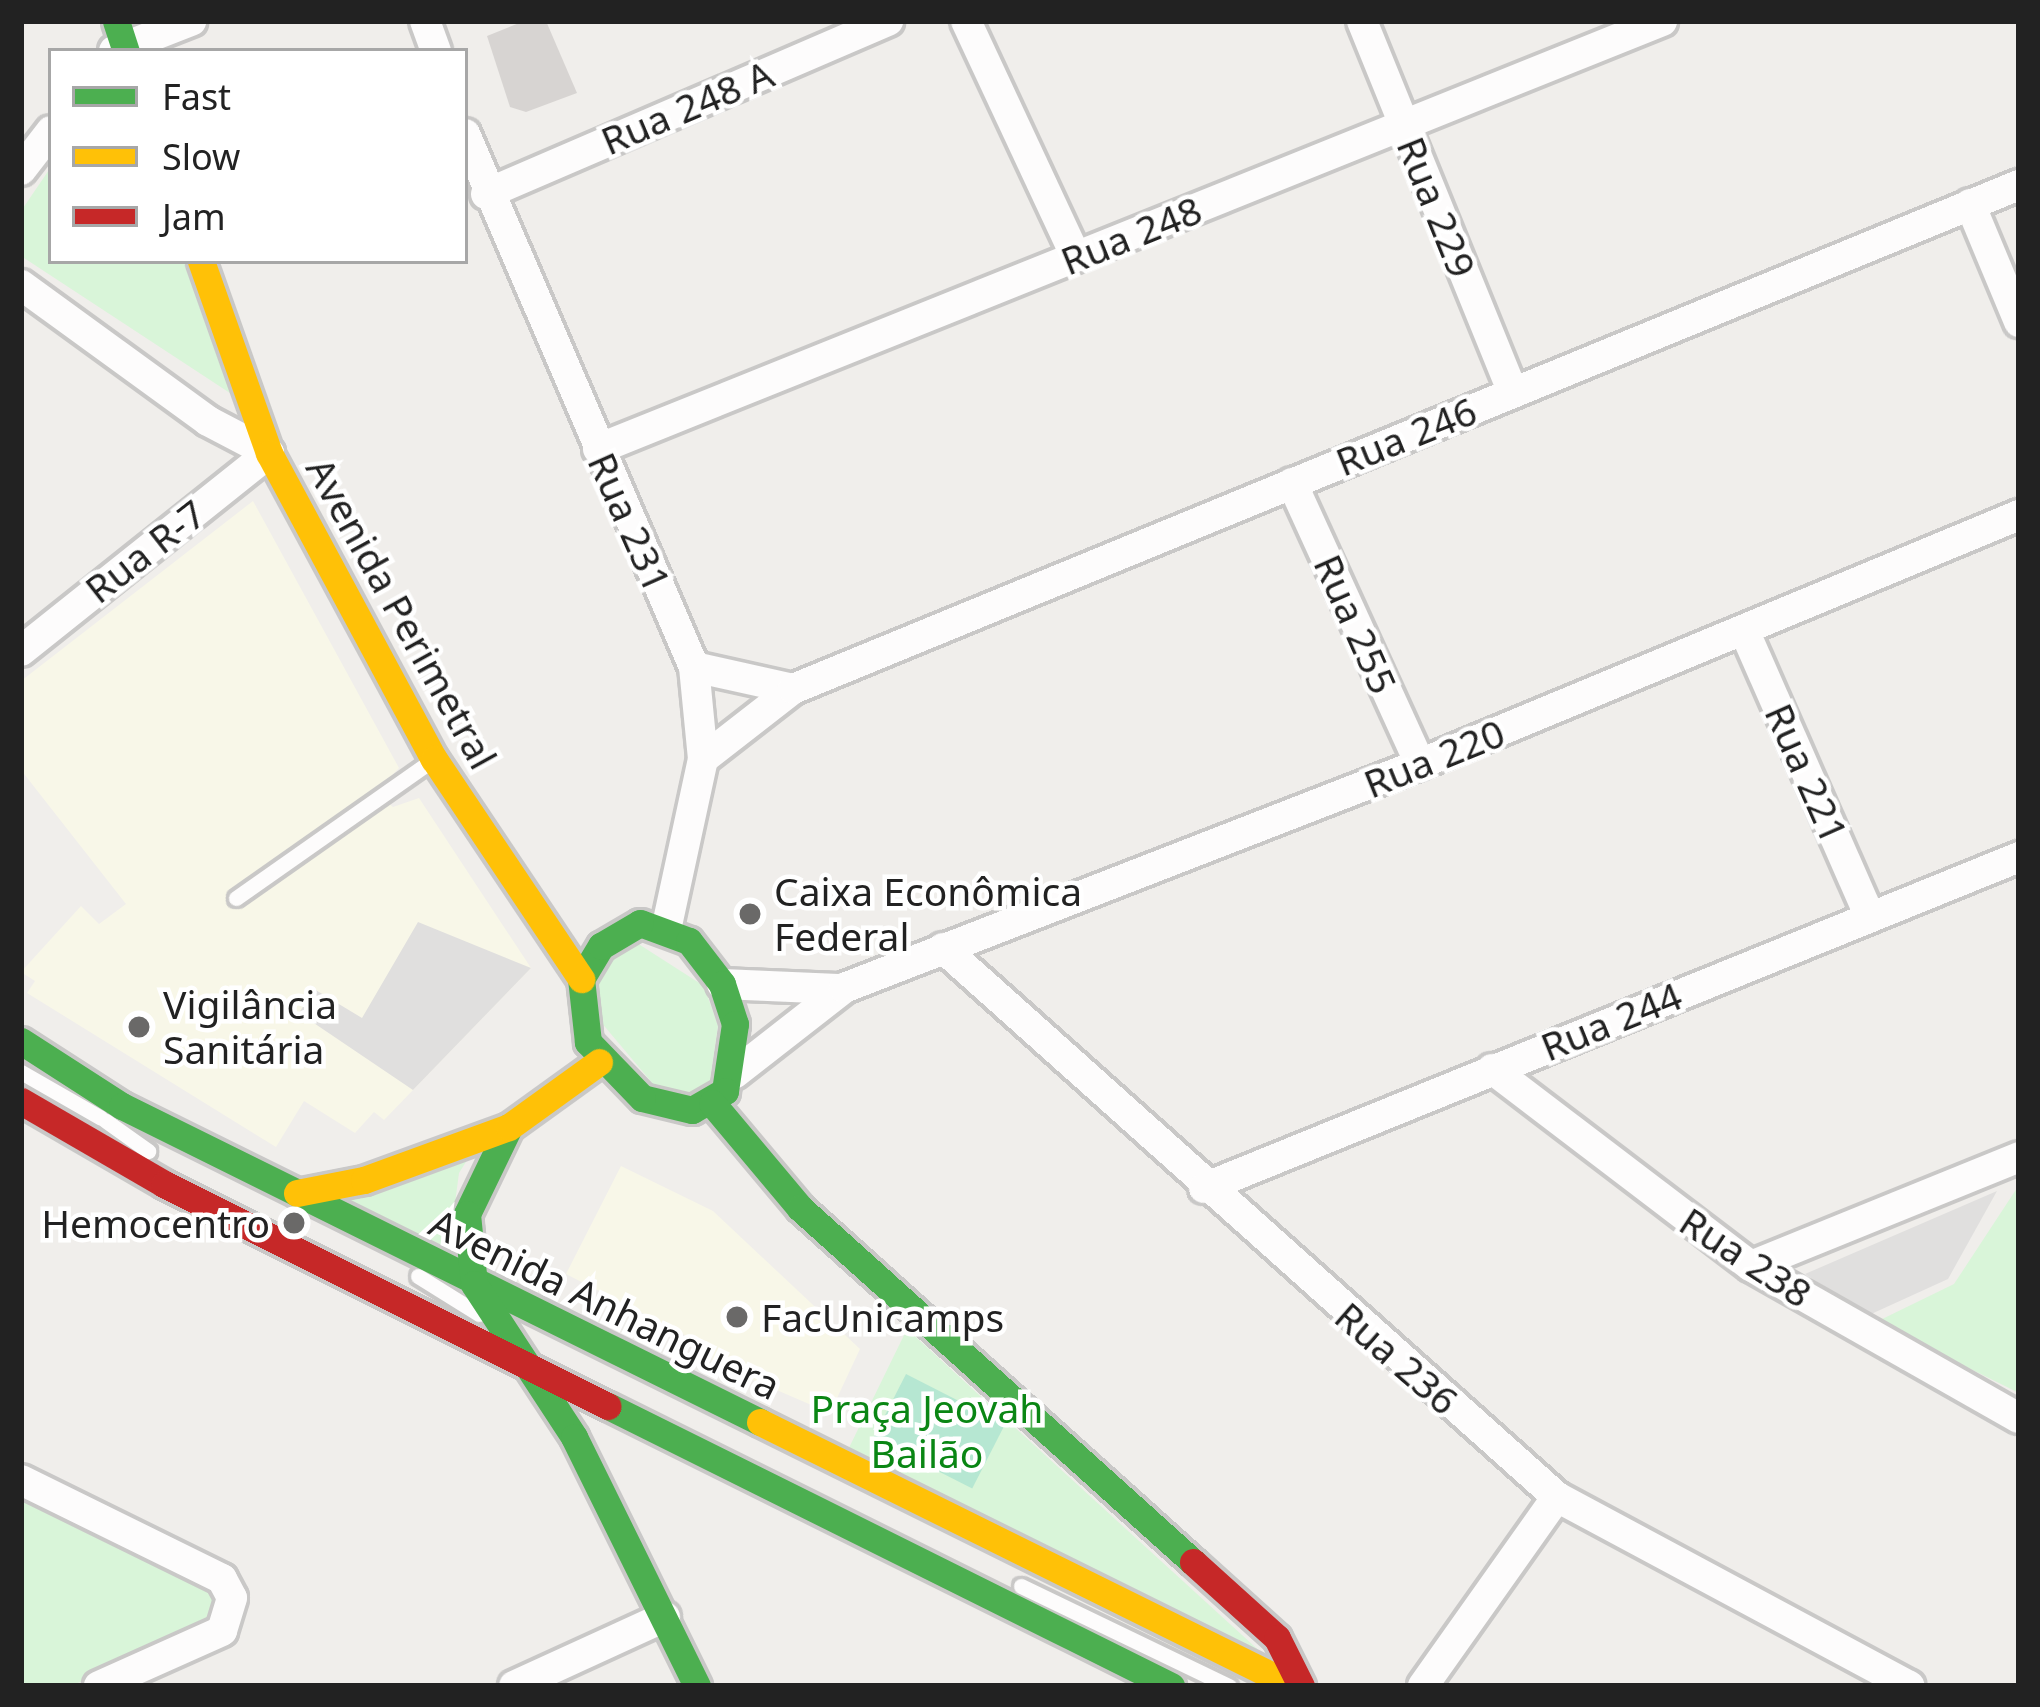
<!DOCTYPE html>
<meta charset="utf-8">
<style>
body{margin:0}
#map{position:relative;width:2040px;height:1707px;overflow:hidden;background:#f0eeeb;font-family:"Noto Sans",sans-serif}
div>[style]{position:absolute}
.education>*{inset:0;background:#f8f7e8}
.park>*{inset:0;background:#d9f5d9}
.pitch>*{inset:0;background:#b6e7d2;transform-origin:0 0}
.parking>*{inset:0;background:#e0dfde}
.building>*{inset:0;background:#d7d4d2}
.roads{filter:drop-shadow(3px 0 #c9c8c7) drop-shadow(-3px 0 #c9c8c7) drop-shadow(0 3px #c9c8c7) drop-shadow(0 -3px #c9c8c7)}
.lane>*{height:15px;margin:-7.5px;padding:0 7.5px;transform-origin:7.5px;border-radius:7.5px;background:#fdfcfc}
.street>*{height:30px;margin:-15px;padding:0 15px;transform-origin:15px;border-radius:15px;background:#fdfcfc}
.fast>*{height:27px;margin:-13.5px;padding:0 13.5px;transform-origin:13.5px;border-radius:13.5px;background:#4caf50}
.slow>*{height:27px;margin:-13.5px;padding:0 13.5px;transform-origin:13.5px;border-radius:13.5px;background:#ffc107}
.jam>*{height:27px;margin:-13.5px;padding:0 13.5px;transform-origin:13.5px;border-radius:13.5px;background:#c62828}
.dots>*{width:33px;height:33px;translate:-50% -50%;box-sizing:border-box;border:6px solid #fff;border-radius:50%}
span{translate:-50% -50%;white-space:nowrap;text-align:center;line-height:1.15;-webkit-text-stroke:9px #fff;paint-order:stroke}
.street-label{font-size:39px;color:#222}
.poi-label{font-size:39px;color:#222}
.left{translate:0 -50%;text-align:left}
.right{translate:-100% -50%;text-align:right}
.park-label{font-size:39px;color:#0a8614}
.frame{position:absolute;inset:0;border:24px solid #222;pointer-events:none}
.legend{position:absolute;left:48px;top:48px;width:420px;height:216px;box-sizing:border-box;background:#fff;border:3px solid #a7a7a7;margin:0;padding:15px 21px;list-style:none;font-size:36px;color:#222}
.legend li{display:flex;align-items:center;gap:24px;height:60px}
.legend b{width:60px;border:3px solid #a7a7a7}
</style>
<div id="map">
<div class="education">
<div style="clip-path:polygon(253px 501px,399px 768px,375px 793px,393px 807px,419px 798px,531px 968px,384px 1120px,374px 1112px,355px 1133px,304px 1101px,276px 1147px,27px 993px,35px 981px,21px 972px,81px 906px,99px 924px,126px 904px,21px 770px,21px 681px)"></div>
<div style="clip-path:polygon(621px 1166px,713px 1211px,860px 1349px,830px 1413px,711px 1362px,714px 1350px,566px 1274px)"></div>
</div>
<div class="park">
<div style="clip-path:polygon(51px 167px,51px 261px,186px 261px,236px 397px,21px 256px,21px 211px)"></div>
<div style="clip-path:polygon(637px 943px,704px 986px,718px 1026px,710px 1081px,695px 1093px,659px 1091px,600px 1021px,594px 992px,604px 954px)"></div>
<div style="clip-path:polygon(474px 1149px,459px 1173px,448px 1256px,338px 1204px)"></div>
<div style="clip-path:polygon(2019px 1185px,2019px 1393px,1876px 1322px,1954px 1284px)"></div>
<div style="clip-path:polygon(907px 1329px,1265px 1656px,843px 1460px)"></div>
<div style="clip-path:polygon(21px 1496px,213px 1591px,215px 1623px,71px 1686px,21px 1686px)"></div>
</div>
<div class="pitch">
<div style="left:906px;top:1374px;width:111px;height:72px;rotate:27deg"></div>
</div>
<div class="parking">
<div style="clip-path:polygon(418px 922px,531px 968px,413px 1090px,299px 1013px,314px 989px,362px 1018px)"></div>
<div style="clip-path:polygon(1997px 1191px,1948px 1279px,1869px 1315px,1805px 1274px)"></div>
</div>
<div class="building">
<div style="clip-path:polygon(524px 21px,546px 21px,577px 93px,526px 112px,510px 107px,487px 36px)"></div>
</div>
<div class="roads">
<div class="lane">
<div style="left:236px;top:898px;width:238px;rotate:-35.1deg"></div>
<div style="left:21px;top:1072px;width:92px;rotate:29.9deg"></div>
<div style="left:106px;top:1121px;width:52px;rotate:35.5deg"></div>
<div style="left:418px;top:1276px;width:72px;rotate:31.9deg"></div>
<div style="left:1021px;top:1586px;width:231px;rotate:25.7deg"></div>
</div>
<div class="street">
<div style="left:425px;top:21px;width:32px;rotate:70deg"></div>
<div style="left:966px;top:21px;width:260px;rotate:65deg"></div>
<div style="left:1362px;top:21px;width:401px;rotate:67.9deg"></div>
<div style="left:114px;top:51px;width:83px;rotate:-21.3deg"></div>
<div style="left:465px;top:134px;width:580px;rotate:66.75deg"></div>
<div style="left:694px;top:667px;width:92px;rotate:84.4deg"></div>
<div style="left:703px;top:759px;width:170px;rotate:102.2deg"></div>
<div style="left:21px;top:170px;width:49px;rotate:-52.4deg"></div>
<div style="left:486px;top:194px;width:438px;rotate:-23.3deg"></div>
<div style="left:1970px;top:204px;width:128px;rotate:67.4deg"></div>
<div style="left:21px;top:285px;width:231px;rotate:36deg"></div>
<div style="left:208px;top:421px;width:69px;rotate:27.7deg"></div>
<div style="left:269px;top:453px;width:317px;rotate:141.4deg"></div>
<div style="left:598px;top:449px;width:1147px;rotate:-21.91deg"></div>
<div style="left:1292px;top:483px;width:309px;rotate:65.5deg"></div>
<div style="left:1744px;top:630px;width:313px;rotate:66.3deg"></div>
<div style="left:694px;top:667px;width:101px;rotate:12.5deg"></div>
<div style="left:703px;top:759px;width:114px;rotate:-37.9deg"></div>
<div style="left:793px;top:689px;width:1326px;rotate:-22.35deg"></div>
<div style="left:943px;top:948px;width:824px;rotate:41.8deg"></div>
<div style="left:1557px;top:1497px;width:400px;rotate:28.2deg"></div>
<div style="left:722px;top:984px;width:116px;rotate:2.5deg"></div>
<div style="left:1492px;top:1069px;width:325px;rotate:37.3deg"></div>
<div style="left:1751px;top:1266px;width:308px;rotate:29.6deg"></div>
<div style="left:734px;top:1074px;width:140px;rotate:-38deg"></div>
<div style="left:844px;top:988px;width:618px;rotate:-21.25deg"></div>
<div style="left:1420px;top:764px;width:649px;rotate:-22.57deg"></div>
<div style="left:1204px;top:1188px;width:880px;rotate:-22.1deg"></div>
<div style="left:1751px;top:1266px;width:289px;rotate:-22.1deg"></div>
<div style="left:21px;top:1480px;width:224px;rotate:26.2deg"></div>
<div style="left:222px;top:1579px;width:21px;rotate:62deg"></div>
<div style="left:232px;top:1598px;width:34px;rotate:107deg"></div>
<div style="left:222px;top:1631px;width:135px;rotate:155.9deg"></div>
<div style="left:514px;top:1686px;width:166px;rotate:-24.6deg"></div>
<div style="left:1423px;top:1686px;width:232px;rotate:-54.7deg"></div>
</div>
<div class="fast">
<div style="left:116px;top:21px;width:32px;rotate:72deg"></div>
<div style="left:640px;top:923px;width:52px;rotate:20.2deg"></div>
<div style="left:689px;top:941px;width:54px;rotate:52.5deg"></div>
<div style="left:722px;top:984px;width:42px;rotate:72deg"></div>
<div style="left:735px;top:1024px;width:68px;rotate:98.5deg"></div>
<div style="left:725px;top:1091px;width:38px;rotate:150deg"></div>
<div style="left:692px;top:1110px;width:51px;rotate:-166.5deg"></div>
<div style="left:642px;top:1098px;width:78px;rotate:-134deg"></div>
<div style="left:588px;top:1042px;width:63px;rotate:-96.3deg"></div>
<div style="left:581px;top:979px;width:39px;rotate:-59deg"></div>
<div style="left:601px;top:946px;width:45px;rotate:-30.5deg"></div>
<div style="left:21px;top:1041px;width:120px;rotate:32.8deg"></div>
<div style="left:122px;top:1106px;width:712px;rotate:26.35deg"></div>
<div style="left:712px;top:1103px;width:137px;rotate:50deg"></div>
<div style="left:800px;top:1208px;width:529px;rotate:42.01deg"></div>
<div style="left:509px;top:1127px;width:97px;rotate:115.8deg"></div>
<div style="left:467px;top:1214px;width:70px;rotate:84.3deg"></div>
<div style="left:474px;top:1284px;width:183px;rotate:56.8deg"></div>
<div style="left:574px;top:1437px;width:278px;rotate:63.7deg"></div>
<div style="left:608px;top:1406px;width:629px;rotate:26.44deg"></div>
</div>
<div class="slow">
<div style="left:201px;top:261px;width:204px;rotate:70.5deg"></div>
<div style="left:269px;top:453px;width:348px;rotate:61.7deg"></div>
<div style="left:434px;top:759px;width:265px;rotate:56.2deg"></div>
<div style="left:297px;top:1193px;width:68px;rotate:-11deg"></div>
<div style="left:364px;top:1180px;width:154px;rotate:-20.1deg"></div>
<div style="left:509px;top:1127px;width:111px;rotate:-35.8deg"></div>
<div style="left:760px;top:1422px;width:595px;rotate:26.35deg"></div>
</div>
<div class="jam">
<div style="left:21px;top:1101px;width:165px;rotate:30.1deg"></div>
<div style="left:164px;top:1184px;width:496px;rotate:26.6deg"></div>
<div style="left:1193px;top:1562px;width:113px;rotate:42.1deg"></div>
<div style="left:1277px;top:1638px;width:54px;rotate:63.4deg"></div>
</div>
</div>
<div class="dots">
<div style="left:750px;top:914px;background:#6a6968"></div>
<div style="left:139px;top:1027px;background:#6a6968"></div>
<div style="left:294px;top:1223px;background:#6a6968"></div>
<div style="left:737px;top:1317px;background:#6a6968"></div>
</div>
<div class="street-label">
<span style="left:687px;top:107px;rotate:-23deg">Rua 248 A</span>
<span style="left:1437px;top:207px;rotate:68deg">Rua 229</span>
<span style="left:1131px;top:235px;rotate:-22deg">Rua 248</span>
<span style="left:1406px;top:436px;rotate:-22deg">Rua 246</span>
<span style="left:630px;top:522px;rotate:66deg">Rua 231</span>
<span style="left:145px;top:551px;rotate:-38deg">Rua R-7</span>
<span style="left:402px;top:613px;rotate:61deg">Avenida Perimetral</span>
<span style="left:1356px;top:624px;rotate:66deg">Rua 255</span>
<span style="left:1434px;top:758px;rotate:-22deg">Rua 220</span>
<span style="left:1807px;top:773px;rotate:66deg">Rua 221</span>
<span style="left:1611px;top:1021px;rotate:-22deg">Rua 244</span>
<span style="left:1746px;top:1257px;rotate:33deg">Rua 238</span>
<span style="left:605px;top:1304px;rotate:26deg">Avenida Anhanguera</span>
<span style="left:1397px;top:1358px;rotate:41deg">Rua 236</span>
</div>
<div class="poi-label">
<span class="left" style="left:774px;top:914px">Caixa Econômica<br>Federal</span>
<span class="left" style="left:163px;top:1027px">Vigilância<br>Sanitária</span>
<span class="right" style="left:270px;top:1223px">Hemocentro</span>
<span class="left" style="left:761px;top:1317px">FacUnicamps</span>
</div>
<div class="park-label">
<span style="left:927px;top:1431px">Praça Jeovah<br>Bailão</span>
</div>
<div class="frame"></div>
<ul class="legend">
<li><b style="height:15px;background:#4caf50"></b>Fast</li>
<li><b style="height:15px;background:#ffc107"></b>Slow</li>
<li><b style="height:15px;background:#c62828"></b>Jam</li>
</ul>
</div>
